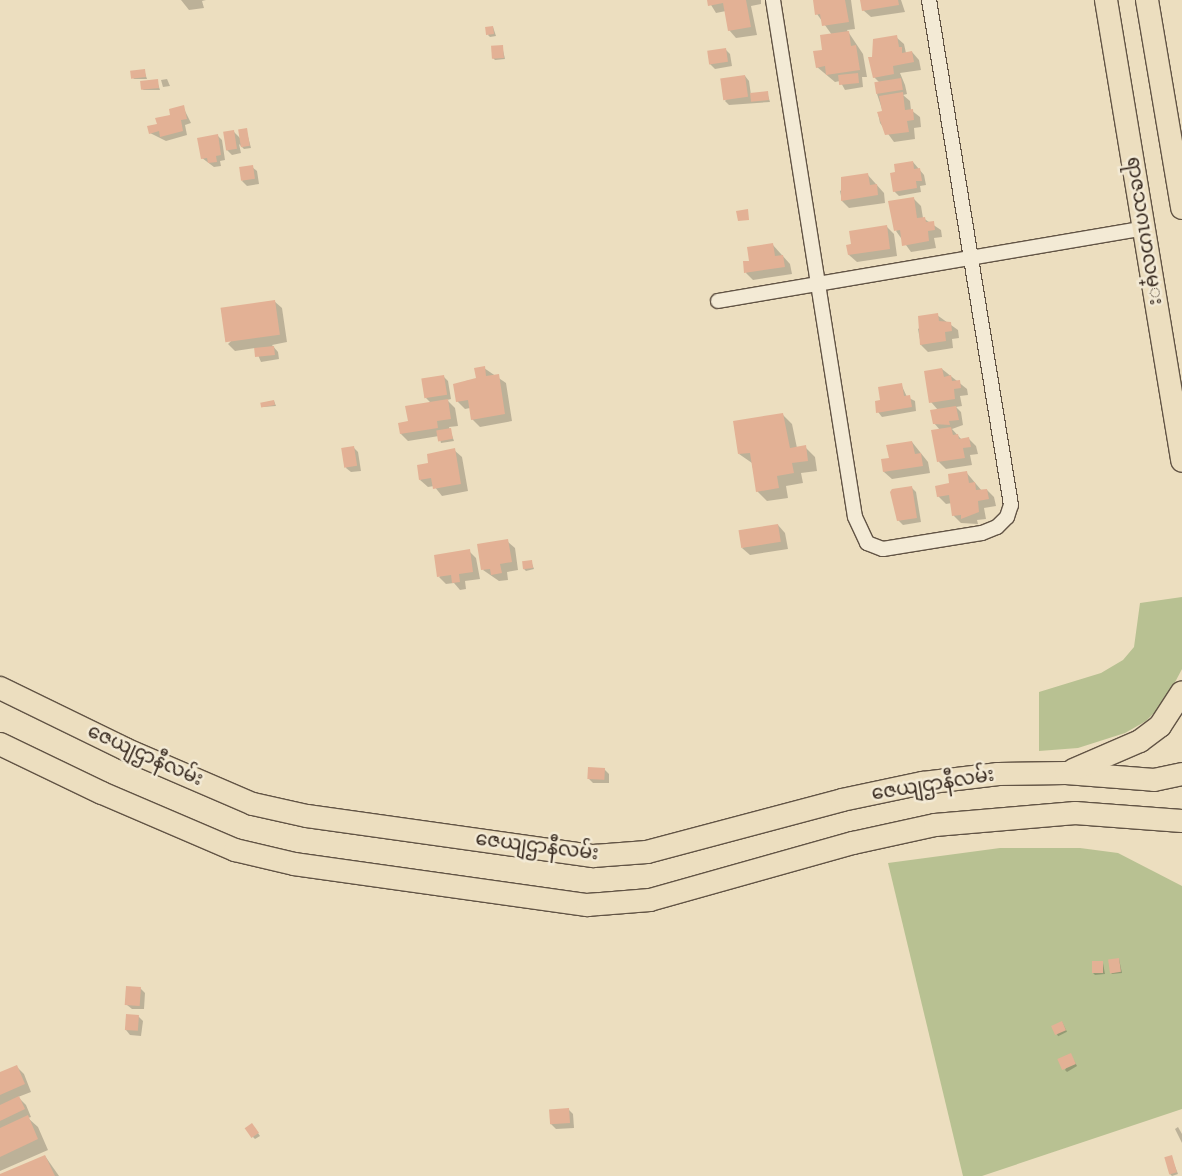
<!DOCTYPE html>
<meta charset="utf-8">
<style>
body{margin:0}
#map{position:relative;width:1182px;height:1176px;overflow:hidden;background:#ecdebf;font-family:"IM FELL DW Pica","Noto Sans Myanmar",serif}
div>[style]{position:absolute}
.green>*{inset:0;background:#b8c192}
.shadow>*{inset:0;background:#0003;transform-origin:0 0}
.building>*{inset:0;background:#e3b195;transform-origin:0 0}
.roads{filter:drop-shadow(1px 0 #625445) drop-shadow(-1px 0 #625445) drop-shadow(0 1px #625445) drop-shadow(0 -1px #625445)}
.minor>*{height:14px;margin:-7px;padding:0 7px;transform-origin:7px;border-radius:7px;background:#f3ead5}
.primary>*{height:22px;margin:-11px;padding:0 11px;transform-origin:11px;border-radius:11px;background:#ecdebf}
span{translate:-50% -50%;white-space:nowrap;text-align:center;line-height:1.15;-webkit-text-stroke:5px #f3ead5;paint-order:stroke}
.street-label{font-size:19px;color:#34261c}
</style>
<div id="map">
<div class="green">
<div style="clip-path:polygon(1182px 597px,1182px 669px,1164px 703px,1146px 721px,1125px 733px,1078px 748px,1039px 751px,1039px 692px,1101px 673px,1123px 660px,1134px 647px,1140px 603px)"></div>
<div style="clip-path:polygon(1000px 848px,1080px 848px,1118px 853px,1182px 886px,1182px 1109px,982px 1176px,963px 1176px,888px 863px)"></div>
</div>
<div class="shadow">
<div style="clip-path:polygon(181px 0,206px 0,202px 1px,204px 8px,189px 10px)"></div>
<div style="clip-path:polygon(708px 0,761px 0,761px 4px,751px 6px,757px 35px,736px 38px,729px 30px,726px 11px,716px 13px)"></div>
<div style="clip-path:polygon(814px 0,851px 0,855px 29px,847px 30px,863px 54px,867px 77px,862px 77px,863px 87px,845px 90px,840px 81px,835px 82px,817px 67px,832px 35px,817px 14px)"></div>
<div style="clip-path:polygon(862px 0,901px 0,905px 12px,871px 17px,863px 10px)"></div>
<div style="clip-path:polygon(493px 27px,496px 36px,490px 37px,488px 35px)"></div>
<div style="clip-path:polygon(896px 37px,904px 44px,906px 53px,912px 52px,919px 60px,921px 70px,900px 73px,905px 85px,907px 94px,903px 95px,910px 101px,911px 110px,920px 117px,921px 127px,914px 128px,915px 139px,894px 142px,880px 123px,878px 113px,883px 112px,877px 94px,880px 83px,874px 77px,873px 58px)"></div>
<div style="clip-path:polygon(502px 46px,505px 59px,495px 60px,493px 58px)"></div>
<div style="clip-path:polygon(726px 50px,730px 54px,732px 66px,715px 69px,710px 64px)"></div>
<div style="clip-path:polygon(144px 70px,147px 79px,133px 79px)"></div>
<div style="clip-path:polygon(745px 76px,749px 81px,751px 95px,767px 92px,770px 102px,729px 105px,725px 101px)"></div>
<div style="clip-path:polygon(167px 79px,170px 86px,163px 87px,161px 80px)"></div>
<div style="clip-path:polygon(157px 81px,160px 90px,142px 90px)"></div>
<div style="clip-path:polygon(183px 107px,191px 123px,185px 125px,187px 135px,166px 141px,150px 133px)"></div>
<div style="clip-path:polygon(246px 129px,251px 148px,244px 149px,239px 144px,241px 153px,232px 155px,227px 150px,233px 131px,241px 139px)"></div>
<div style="clip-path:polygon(217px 135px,222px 140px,225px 160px,220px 161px,221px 166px,214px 167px,202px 158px)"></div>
<div style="clip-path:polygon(913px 162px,924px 175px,926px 185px,920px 186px,921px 192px,899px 196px,894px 191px,896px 173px)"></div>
<div style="clip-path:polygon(252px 167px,257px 171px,259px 184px,247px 186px,242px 181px)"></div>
<div style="clip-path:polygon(867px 174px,884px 193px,885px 203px,849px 208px,842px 201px,840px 191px)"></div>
<div style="clip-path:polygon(914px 199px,921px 206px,923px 218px,941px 230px,942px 237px,934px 238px,936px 248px,911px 252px,896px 231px)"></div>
<div style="clip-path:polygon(886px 226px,894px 234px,897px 256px,857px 262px,849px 255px,848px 246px)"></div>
<div style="clip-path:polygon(772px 244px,790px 264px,792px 274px,753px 280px,746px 273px,750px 262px)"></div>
<div style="clip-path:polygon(274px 301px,282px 308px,287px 342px,272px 345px,278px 352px,279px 359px,261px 362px,255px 348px,235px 351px,228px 344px)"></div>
<div style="clip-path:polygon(937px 315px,958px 330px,959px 338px,952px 339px,953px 348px,928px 352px,921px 345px,918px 329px)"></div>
<div style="clip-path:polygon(484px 368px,506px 383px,512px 421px,480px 427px,472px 419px,470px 408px,465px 409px,457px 401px,466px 381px,477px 379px)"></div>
<div style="clip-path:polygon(942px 369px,967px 389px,968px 395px,960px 396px,962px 406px,956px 407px,961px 412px,963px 425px,952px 429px,962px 440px,969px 439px,976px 446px,978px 454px,970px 455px,972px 465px,946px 469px,939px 462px,940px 430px,934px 423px,938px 410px,931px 402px)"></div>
<div style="clip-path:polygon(443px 376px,448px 381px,451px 399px,447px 400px,455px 408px,458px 426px,449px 427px,454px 441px,441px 443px,439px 436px,408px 441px,401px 434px,399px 424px,409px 422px,431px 403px,426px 398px)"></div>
<div style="clip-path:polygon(901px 384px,907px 397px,915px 401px,916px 411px,882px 417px,878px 412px,882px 401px)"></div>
<div style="clip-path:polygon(274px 401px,276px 406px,262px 407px)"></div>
<div style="clip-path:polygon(782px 414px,792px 424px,797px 448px,805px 447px,815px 457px,817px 471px,801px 473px,803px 483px,786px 486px,788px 498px,767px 501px,757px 491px,752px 463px,739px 454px)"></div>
<div style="clip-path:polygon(912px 442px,928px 462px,930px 473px,892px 479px,884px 472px,883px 460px,890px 459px)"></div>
<div style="clip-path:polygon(353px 447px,358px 452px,361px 471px,351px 472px,346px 468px)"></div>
<div style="clip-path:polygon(454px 450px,462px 457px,468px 491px,442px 496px,434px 486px,428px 487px,420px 480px,430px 464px)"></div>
<div style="clip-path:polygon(966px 472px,982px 491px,987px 490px,994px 497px,996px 506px,984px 508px,986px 519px,977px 520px,978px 524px,961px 523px,954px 516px,952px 503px,946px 504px,938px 496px)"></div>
<div style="clip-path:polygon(911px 487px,916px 492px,921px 522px,903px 525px,898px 520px)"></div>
<div style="clip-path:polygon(778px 525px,785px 533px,788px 549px,750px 555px,742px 548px)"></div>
<div style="clip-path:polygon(507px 541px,515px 548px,518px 570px,507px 572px,508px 580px,499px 581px,483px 570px)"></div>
<div style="clip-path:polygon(469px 551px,476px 558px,480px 579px,465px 581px,466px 589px,460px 590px,454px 583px,446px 584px,439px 577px)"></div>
<div style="clip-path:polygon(531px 561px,534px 569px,526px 571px,524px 569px)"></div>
<div style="clip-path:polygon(604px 769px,609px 774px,609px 783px,593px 783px,588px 778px)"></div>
<div style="clip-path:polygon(1119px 959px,1122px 973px,1112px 974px,1110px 972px)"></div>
<div style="clip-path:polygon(1103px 963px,1105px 974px,1095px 975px,1093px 973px)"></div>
<div style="clip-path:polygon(140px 988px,145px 993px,144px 1009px,132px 1009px,127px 1005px)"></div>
<div style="clip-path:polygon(138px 1016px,143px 1021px,141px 1036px,130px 1035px,126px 1030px)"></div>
<div style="left:1062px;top:1022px;width:11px;height:10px;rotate:63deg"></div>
<div style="clip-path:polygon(1072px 1057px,1077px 1066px,1067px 1072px,1065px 1070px)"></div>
<div style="clip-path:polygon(17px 1067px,24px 1074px,31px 1092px,18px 1097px,26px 1105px,31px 1117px,28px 1118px,38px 1127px,48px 1150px,0 1171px,0 1074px)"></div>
<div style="clip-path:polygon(568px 1109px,573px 1114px,574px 1128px,556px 1129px,551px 1124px)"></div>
<div style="clip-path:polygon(254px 1127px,260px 1136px,255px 1139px,253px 1137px)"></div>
<div style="clip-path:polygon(1178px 1127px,1182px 1134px,1182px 1143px,1175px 1129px)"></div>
<div style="clip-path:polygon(45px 1156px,59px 1176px,0 1176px)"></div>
<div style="clip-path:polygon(1171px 1156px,1178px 1174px,1172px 1176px,1170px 1174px)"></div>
</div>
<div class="building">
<div style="clip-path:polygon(707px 0,746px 0,751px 27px,728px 31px,723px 3px,708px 6px)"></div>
<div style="clip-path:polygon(813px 0,845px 0,849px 22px,822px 26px,820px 14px,815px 15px)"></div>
<div style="clip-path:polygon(860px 0,898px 0,899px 5px,862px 11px)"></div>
<div style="left:493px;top:26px;width:8px;height:8px;rotate:83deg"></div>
<div style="clip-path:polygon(849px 31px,851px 46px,856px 45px,860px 70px,826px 75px,825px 66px,816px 68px,813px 51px,822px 50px,820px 35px)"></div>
<div style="clip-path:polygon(897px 35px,899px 47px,902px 47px,902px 53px,912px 51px,914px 62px,893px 66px,894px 74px,873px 78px,868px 57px,872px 57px,873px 39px)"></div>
<div style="left:503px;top:45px;width:13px;height:12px;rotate:86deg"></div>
<div style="left:726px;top:48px;width:14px;height:19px;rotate:82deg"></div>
<div style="left:145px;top:69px;width:8px;height:15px;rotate:83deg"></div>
<div style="left:858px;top:73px;width:10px;height:20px;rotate:84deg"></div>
<div style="left:745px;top:75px;width:22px;height:25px;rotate:82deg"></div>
<div style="left:901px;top:78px;width:12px;height:27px;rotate:81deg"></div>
<div style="left:158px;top:79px;width:9px;height:18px;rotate:84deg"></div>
<div style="left:768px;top:91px;width:9px;height:18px;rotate:84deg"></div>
<div style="clip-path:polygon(903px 92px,905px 110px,913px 109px,914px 120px,907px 121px,909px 132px,885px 135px,877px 112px,882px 111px,879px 96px)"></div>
<div style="clip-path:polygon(184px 105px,187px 119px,181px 120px,183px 131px,160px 137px,159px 131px,149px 134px,147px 126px,157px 124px,155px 118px,170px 115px,169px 109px)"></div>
<div style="left:247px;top:128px;width:18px;height:9px;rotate:81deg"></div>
<div style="left:234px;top:130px;width:19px;height:11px;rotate:81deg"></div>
<div style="clip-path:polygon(218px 134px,221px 155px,216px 156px,217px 162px,208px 163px,207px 158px,201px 159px,197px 138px)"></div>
<div style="clip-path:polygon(913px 161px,914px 169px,920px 168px,922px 181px,916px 181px,917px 188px,893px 192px,890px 173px,895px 172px,894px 164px)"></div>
<div style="left:253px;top:165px;width:14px;height:14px;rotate:82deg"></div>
<div style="clip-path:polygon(868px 173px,870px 185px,877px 184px,878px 195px,841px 201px,841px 177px)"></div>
<div style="clip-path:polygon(914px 197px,917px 218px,925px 217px,926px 222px,934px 221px,935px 230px,928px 231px,929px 241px,902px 246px,900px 230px,894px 231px,888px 201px)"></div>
<div style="clip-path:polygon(748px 209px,749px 220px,738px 221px,736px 211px)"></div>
<div style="clip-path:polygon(887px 225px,890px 249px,848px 255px,846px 245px,851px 244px,849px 231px)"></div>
<div style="clip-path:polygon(773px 243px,775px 256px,783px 255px,785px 267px,744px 273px,743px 261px,749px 261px,747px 247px)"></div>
<div style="left:275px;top:300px;width:35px;height:55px;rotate:82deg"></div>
<div style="clip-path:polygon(938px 313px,939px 321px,951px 322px,952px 331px,945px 332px,946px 341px,920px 345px,918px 316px)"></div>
<div style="left:274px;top:346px;width:9px;height:20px;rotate:84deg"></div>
<div style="clip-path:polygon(485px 366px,486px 376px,499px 374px,505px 414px,471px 420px,468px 400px,456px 402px,453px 384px,476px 378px,474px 368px)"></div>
<div style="clip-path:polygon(942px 368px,944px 377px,951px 375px,952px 381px,960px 380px,961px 388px,954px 389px,955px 399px,929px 403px,924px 371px)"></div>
<div style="left:444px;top:375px;width:20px;height:23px;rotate:81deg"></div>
<div style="clip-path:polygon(902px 383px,904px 396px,910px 395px,912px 407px,876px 413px,875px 401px,880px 400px,878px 387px)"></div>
<div style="clip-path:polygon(448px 399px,451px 419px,437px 421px,438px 428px,400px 434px,398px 423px,408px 421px,405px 406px)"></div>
<div style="left:274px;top:400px;width:5px;height:14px;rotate:79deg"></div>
<div style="clip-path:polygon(956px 406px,959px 420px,949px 421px,950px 425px,933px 424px,930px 410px)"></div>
<div style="clip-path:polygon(783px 413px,790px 448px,806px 445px,808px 461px,792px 463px,794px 473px,777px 476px,779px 488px,756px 492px,750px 453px,738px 454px,733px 421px)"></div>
<div style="clip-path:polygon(951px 427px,953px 435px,958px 434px,959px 439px,969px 437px,971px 447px,963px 448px,965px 458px,937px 462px,931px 430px)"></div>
<div style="left:451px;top:428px;width:11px;height:15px;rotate:80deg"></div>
<div style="clip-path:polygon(912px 441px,915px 454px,921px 453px,923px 466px,883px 472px,881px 459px,889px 458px,886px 445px)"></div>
<div style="left:354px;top:446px;width:20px;height:13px;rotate:81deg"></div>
<div style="clip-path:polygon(455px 448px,461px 484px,433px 489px,431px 478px,419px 480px,417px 465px,428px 463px,427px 454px)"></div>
<div style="clip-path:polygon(967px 471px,969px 483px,975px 482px,976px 490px,987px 489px,989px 499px,978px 501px,979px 512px,961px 519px,961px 515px,952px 516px,949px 495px,937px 497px,935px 486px,949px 483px,948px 474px)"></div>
<div style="clip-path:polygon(912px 486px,917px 518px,897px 521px,890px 492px,892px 489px)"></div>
<div style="left:778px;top:524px;width:18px;height:40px;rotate:81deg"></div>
<div style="clip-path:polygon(508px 539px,512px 562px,500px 564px,502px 573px,491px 575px,490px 569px,481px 570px,477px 544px)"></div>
<div style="clip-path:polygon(470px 549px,473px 572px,459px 574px,460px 582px,452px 583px,451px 575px,437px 577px,434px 555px)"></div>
<div style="left:532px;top:560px;width:8px;height:10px;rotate:83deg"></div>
<div style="left:588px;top:767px;width:17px;height:12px;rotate:3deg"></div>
<div style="left:1119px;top:958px;width:14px;height:11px;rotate:82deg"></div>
<div style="left:1103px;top:961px;width:12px;height:11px;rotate:90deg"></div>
<div style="left:126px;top:986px;width:15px;height:19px;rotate:4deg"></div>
<div style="left:126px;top:1014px;width:13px;height:16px;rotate:4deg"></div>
<div style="left:1062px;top:1021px;width:10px;height:12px;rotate:66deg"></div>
<div style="left:1071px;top:1053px;width:12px;height:15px;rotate:66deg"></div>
<div style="clip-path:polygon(17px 1065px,25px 1084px,0 1095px,0 1072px)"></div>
<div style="clip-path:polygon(19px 1096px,25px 1109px,0 1121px,0 1105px)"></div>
<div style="left:569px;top:1108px;width:15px;height:20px;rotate:86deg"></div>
<div style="clip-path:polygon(28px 1115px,38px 1139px,0 1157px,0 1128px)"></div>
<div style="left:252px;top:1123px;width:12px;height:9px;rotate:55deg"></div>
<div style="clip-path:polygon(45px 1155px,55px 1176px,0 1176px,0 1174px)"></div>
<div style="left:1172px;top:1155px;width:18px;height:8px;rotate:74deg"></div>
</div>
<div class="roads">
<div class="minor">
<div style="left:773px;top:0;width:523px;rotate:80.99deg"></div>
<div style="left:855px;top:517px;width:29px;rotate:65deg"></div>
<div style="left:867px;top:543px;width:17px;rotate:21deg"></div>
<div style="left:883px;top:549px;width:100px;rotate:-9.2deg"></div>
<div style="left:982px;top:533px;width:16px;rotate:-22deg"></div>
<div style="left:997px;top:527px;width:14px;rotate:-45deg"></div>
<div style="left:1007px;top:517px;width:13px;rotate:-72deg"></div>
<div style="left:1011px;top:505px;width:512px;rotate:-99.22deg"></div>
<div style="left:718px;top:301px;width:432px;rotate:-9.7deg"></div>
</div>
<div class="primary">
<div style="left:1106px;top:0;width:467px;rotate:80.6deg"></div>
<div style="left:1147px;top:0;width:211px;rotate:80.4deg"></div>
<div style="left:0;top:688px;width:139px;rotate:26deg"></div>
<div style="left:125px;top:749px;width:139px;rotate:23.3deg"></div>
<div style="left:253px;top:804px;width:55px;rotate:12.5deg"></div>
<div style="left:307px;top:816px;width:289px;rotate:8deg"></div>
<div style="left:593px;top:856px;width:54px;rotate:-4.2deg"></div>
<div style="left:647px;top:852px;width:202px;rotate:-14.9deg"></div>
<div style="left:842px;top:800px;width:83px;rotate:-11.9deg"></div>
<div style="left:923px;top:783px;width:76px;rotate:-6.8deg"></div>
<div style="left:998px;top:774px;width:68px;rotate:-0.8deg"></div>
<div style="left:1066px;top:773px;width:88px;rotate:4.5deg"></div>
<div style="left:1154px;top:780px;width:29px;rotate:-12deg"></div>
<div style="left:0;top:744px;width:113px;rotate:25.7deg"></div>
<div style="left:102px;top:793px;width:145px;rotate:23.2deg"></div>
<div style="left:235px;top:850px;width:61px;rotate:13.3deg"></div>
<div style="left:294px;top:864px;width:296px;rotate:8deg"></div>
<div style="left:587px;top:905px;width:63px;rotate:-4.5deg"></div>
<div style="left:650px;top:900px;width:211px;rotate:-15.7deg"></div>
<div style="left:853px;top:843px;width:84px;rotate:-12.4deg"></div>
<div style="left:935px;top:825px;width:141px;rotate:-4.9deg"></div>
<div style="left:1075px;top:813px;width:107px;rotate:4.3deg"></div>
<div style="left:1073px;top:770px;width:73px;rotate:-23.4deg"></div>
<div style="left:1140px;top:741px;width:25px;rotate:-37deg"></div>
<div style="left:1160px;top:726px;width:40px;rotate:-57.1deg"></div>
</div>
</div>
<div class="street-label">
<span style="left:1144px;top:231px;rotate:81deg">ရာဇသဂၤဟလမ္း</span>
<span style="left:145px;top:756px;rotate:24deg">ဇေယျဌာနီလမ်း</span>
<span style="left:933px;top:785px;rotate:-9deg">ဇေယျဌာနီလမ်း</span>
<span style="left:537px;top:847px;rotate:7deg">ဇေယျဌာနီလမ်း</span>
</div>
</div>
